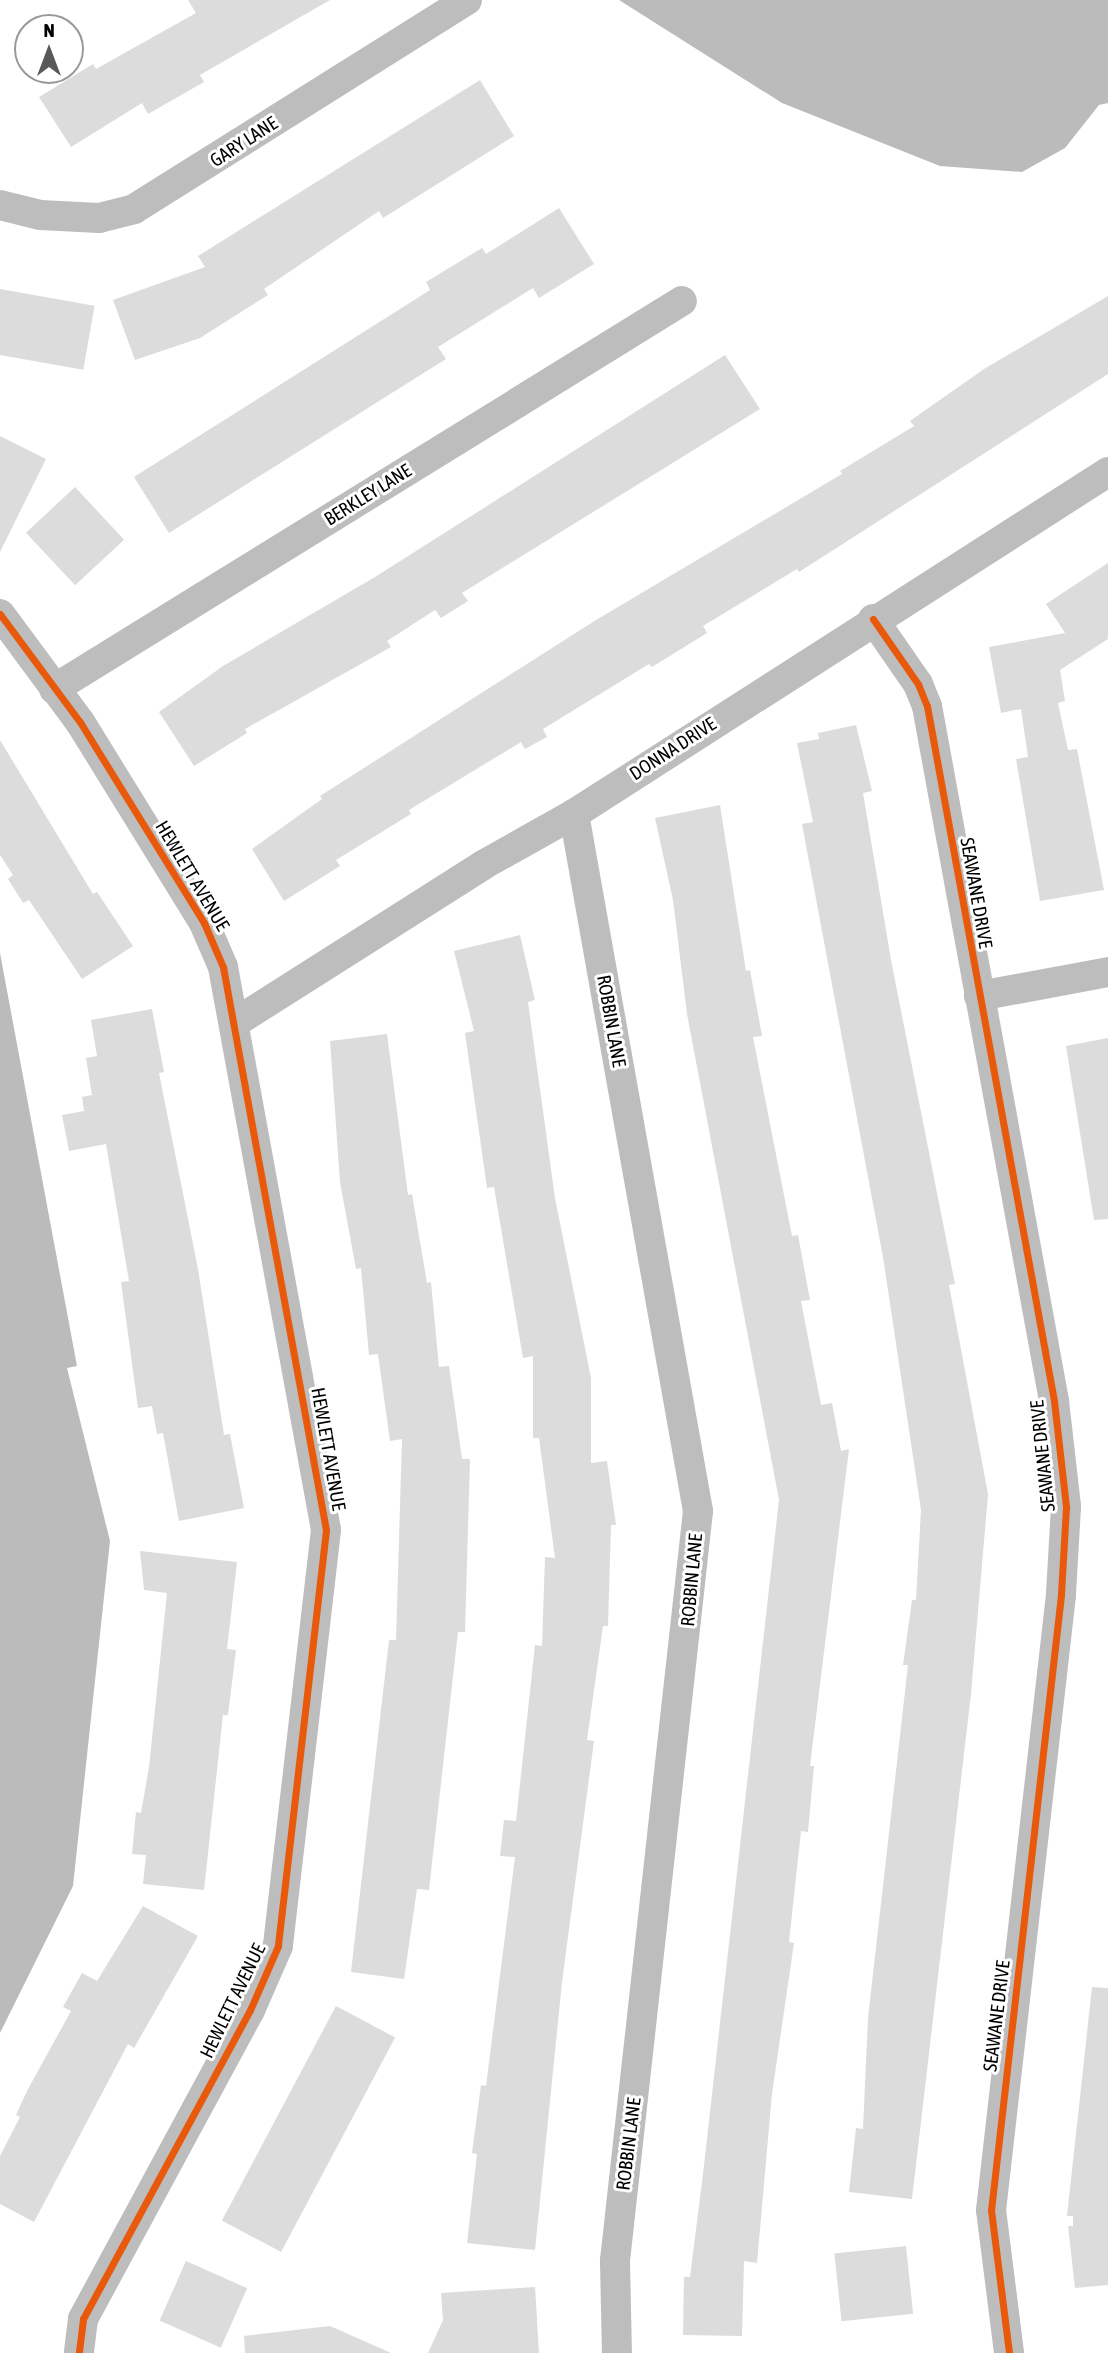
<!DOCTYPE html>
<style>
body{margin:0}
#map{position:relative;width:1108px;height:2353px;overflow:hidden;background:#fff;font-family:"Asap Condensed",sans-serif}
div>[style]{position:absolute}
.water>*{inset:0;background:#bbb}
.building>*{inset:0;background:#dcdcdc;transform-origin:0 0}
.street>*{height:30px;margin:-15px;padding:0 15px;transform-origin:15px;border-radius:15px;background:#bdbdbd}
.cycleway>*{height:7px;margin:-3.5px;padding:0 3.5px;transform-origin:3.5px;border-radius:3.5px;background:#e8590c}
span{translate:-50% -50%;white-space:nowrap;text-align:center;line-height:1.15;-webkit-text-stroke:6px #fff;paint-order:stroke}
.street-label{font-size:19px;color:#000}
.north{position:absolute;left:14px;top:14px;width:70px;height:70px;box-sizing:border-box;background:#fff;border:2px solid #999;border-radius:50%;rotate:0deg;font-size:19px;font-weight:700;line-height:28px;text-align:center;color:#000}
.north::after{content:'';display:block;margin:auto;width:24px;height:32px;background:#595959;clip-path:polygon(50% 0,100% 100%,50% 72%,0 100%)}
</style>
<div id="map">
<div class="water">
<div style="clip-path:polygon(619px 0,1108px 0,1108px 103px,1099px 105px,1065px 148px,1022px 172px,940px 166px,782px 103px)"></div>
<div style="clip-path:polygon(0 953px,77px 1366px,67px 1368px,110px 1541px,73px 1886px,0 2033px)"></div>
</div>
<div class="building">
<div style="clip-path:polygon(188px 0,330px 0,200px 75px,204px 82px,148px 114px,142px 103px,71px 147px,39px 97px,93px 64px,96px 69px,196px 13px)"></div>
<div style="clip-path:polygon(480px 80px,514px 136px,383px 218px,379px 211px,264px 289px,268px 295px,200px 338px,135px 360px,113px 300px,205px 267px,198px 256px)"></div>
<div style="clip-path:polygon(559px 208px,594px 264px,539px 298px,533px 288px,438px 347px,446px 359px,169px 533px,134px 477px,430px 290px,426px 282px,482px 248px,486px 254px)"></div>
<div style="left:0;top:289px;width:96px;height:65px;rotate:10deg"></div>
<div style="clip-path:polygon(1108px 296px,1108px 374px,799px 572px,797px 569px,703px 626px,707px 633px,652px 667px,649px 664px,543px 729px,547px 737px,525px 749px,521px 742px,409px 810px,411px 814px,336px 860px,340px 866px,284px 901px,252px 849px,322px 799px,320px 796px,596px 620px,842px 474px,840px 471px,914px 426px,910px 421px,984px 369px)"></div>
<div style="clip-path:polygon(725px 355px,760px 409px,462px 593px,468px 601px,441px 618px,435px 610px,387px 641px,391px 647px,245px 729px,247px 733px,194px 766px,159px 712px,223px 666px,375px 577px)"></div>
<div style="clip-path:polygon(0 436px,46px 459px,0 552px)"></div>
<div style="left:75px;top:487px;width:72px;height:67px;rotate:47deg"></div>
<div style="clip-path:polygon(1108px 563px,1108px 639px,1060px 670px,1065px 701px,1058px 703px,1068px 750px,1077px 749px,1104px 890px,1040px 901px,1016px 759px,1028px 757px,1021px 709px,1001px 713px,989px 647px,1065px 633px,1046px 604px)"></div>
<div style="clip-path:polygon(856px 725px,872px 791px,863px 793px,891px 960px,955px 1284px,949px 1285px,988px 1494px,971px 1694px,912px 2199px,849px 2192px,856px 2128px,863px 2129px,868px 2018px,908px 1665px,903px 1665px,912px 1600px,916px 1600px,921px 1510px,883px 1257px,802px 824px,813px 822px,797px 743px,819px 739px,818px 733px)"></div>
<div style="clip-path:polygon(0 740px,93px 894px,97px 892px,133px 946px,82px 979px,29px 900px,23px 903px,8px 879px,13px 875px,0 855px)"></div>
<div style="clip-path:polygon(720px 805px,746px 971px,750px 970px,762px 1036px,753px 1037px,792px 1236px,798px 1235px,810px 1300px,801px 1301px,821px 1405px,832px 1403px,841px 1451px,849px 1449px,810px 1766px,814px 1766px,808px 1832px,801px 1831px,789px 1942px,794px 1943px,772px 2094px,757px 2263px,744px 2261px,742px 2336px,683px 2335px,684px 2277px,690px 2277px,703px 2174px,779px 1500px,687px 1014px,673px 900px,655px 818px)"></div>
<div style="clip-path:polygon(520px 935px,535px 1000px,528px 1002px,555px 1198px,591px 1378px,591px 1463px,607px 1461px,616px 1525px,611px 1525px,608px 1626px,603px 1626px,587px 1740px,594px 1741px,562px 1982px,535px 2250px,467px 2243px,477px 2154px,472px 2153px,481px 2085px,486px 2086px,515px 1857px,500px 1856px,504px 1820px,516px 1821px,535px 1645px,542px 1646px,545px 1557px,555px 1558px,539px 1438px,533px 1438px,533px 1356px,523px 1358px,494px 1187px,487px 1188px,465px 1033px,474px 1031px,454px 951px)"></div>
<div style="clip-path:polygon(152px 1009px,164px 1072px,159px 1073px,198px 1269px,224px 1435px,230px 1434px,244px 1508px,179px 1521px,163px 1433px,157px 1434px,152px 1406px,138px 1408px,121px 1282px,129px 1281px,106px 1144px,69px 1151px,62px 1115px,84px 1111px,82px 1097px,92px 1095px,86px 1058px,97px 1056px,91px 1020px)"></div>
<div style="clip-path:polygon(387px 1034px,408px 1195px,412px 1194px,427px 1283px,431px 1282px,439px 1367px,449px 1366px,462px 1459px,470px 1459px,465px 1632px,458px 1632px,429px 1890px,417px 1889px,404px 1979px,351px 1972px,389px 1640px,396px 1640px,402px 1439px,390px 1441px,378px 1354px,369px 1355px,361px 1268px,356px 1269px,340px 1182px,330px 1041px)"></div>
<div style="clip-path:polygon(1108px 1038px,1108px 1219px,1094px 1220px,1066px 1046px)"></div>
<div style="clip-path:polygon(140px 1551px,237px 1562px,227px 1649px,236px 1650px,228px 1715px,223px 1715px,204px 1890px,143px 1884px,146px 1855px,132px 1854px,136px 1812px,141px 1813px,149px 1767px,167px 1593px,144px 1590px)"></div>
<div style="clip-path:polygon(143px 1906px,198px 1936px,134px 2048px,128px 2044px,34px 2222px,0 2204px,0 2156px,20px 2117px,16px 2115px,27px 2091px,71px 2011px,63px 2007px,82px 1973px,97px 1981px)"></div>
<div style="clip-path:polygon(1092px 1987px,1108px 1988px,1108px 2285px,1075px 2288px,1068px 2226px,1073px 2226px,1073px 2216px,1067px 2216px)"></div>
<div style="left:336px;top:2006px;width:67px;height:243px;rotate:28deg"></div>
<div style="left:906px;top:2246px;width:68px;height:72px;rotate:84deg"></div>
<div style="left:186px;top:2261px;width:67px;height:65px;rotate:24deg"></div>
<div style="clip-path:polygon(535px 2287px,539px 2353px,428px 2353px,443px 2320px,441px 2293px)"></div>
<div style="clip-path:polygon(330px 2326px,391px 2353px,245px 2353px,244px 2336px)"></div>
</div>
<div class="street">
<div style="left:0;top:205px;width:41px;rotate:14deg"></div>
<div style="left:40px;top:215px;width:59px;rotate:2.9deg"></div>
<div style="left:99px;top:218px;width:36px;rotate:-14deg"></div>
<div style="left:134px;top:209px;width:393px;rotate:-32.1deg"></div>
<div style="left:0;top:614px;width:134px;rotate:53.5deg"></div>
<div style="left:80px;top:722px;width:236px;rotate:58.3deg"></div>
<div style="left:204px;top:923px;width:48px;rotate:66.6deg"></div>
<div style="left:223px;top:967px;width:572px;rotate:79.63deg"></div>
<div style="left:326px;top:1530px;width:419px;rotate:96.6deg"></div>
<div style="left:278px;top:1946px;width:70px;rotate:113.6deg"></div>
<div style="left:250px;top:2010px;width:351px;rotate:118.4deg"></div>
<div style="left:83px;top:2319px;width:34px;rotate:97deg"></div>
<div style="left:873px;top:619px;width:79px;rotate:55.3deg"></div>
<div style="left:918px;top:684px;width:24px;rotate:68deg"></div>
<div style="left:927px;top:706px;width:707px;rotate:79.64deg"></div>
<div style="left:1054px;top:1401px;width:107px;rotate:83.5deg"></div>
<div style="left:1066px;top:1507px;width:88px;rotate:93.3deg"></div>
<div style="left:1061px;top:1595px;width:619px;rotate:96.49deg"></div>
<div style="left:991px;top:2210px;width:144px;rotate:82.8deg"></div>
<div style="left:54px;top:689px;width:738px;rotate:-31.71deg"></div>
<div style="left:574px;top:814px;width:708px;rotate:79.91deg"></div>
<div style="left:698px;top:1511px;width:755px;rotate:96.32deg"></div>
<div style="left:615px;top:2261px;width:92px;rotate:88.8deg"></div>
<div style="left:979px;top:996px;width:131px;rotate:-10.5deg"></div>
<div style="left:236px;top:1022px;width:293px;rotate:-32.4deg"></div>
<div style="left:483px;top:865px;width:104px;rotate:-29.3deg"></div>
<div style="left:574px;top:814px;width:634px;rotate:-32.64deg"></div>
</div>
<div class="cycleway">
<div style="left:0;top:614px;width:134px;rotate:53.5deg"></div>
<div style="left:80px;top:722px;width:236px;rotate:58.3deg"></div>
<div style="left:204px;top:923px;width:48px;rotate:66.6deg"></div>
<div style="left:223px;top:967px;width:572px;rotate:79.63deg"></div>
<div style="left:326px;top:1530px;width:419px;rotate:96.6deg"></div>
<div style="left:278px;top:1946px;width:70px;rotate:113.6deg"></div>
<div style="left:250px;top:2010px;width:351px;rotate:118.4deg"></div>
<div style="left:83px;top:2319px;width:34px;rotate:97deg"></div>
<div style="left:873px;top:619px;width:79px;rotate:55.3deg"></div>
<div style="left:918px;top:684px;width:24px;rotate:68deg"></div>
<div style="left:927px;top:706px;width:707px;rotate:79.64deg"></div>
<div style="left:1054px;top:1401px;width:107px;rotate:83.5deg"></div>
<div style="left:1066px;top:1507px;width:88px;rotate:93.3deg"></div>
<div style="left:1061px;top:1595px;width:619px;rotate:96.49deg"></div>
<div style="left:991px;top:2210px;width:144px;rotate:82.8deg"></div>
</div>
<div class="street-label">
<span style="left:244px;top:142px;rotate:-33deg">GARY LANE</span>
<span style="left:368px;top:495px;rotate:-32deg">BERKLEY LANE</span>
<span style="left:673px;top:749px;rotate:-33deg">DONNA DRIVE</span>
<span style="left:192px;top:876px;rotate:59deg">HEWLETT AVENUE</span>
<span style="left:976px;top:893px;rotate:80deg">SEAWANE DRIVE</span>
<span style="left:611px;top:1021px;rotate:80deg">ROBBIN LANE</span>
<span style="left:328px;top:1449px;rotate:80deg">HEWLETT AVENUE</span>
<span style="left:1043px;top:1456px;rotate:-96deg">SEAWANE DRIVE</span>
<span style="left:692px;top:1580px;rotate:-85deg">ROBBIN LANE</span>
<span style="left:233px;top:2001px;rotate:-64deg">HEWLETT AVENUE</span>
<span style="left:997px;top:2016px;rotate:-83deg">SEAWANE DRIVE</span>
<span style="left:629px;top:2144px;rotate:-83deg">ROBBIN LANE</span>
</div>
<div class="north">N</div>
</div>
